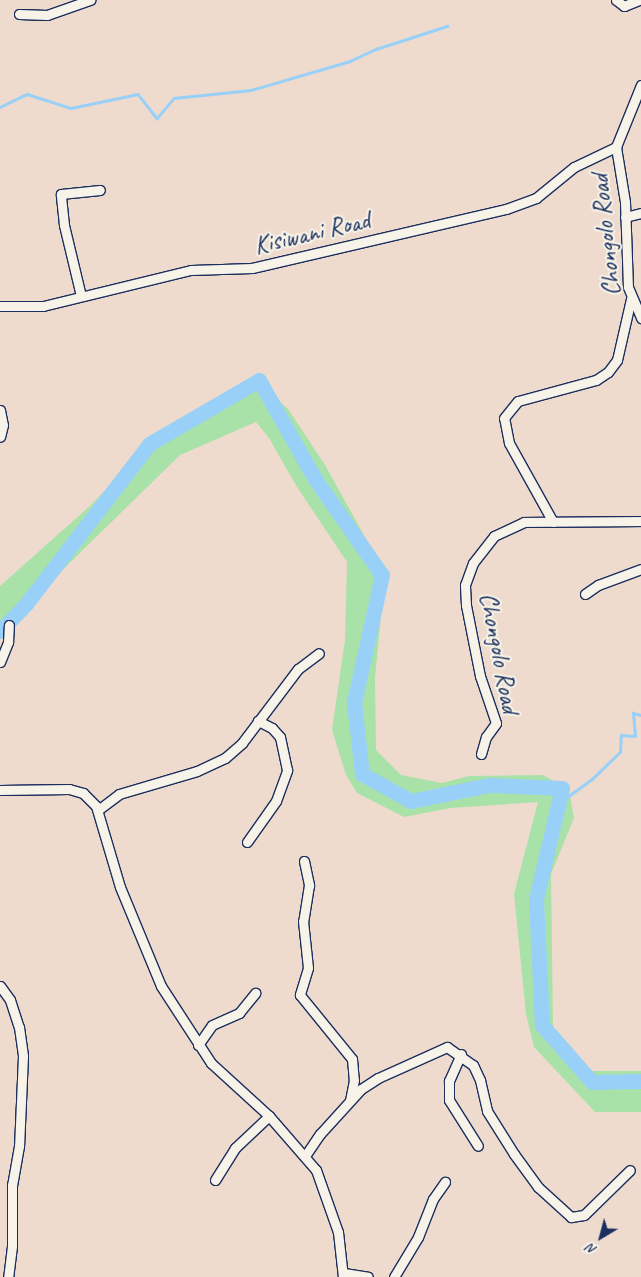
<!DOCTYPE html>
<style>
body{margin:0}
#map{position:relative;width:641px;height:1277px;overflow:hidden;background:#eedbce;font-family:Caveat,sans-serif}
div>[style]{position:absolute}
.green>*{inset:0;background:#a8e2a8}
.stream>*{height:2.5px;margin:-1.25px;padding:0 1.25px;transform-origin:1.25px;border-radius:1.25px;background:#99d0f8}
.river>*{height:15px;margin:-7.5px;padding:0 7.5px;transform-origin:7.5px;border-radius:7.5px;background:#99d0f8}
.roads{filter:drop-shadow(1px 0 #1b2f5e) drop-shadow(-1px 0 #1b2f5e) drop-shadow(0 1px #1b2f5e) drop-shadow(0 -1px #1b2f5e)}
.minor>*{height:9px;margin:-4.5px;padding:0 4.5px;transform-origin:4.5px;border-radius:4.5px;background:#f7f3e8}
span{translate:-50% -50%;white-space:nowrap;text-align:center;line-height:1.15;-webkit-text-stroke:4px #f7f3e8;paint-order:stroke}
.street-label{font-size:25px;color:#1b2f5e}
.north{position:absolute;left:576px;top:1212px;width:50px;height:50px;-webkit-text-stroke:4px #f7f3e8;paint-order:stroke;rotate:217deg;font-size:14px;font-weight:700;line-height:20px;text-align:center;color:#1b2f5e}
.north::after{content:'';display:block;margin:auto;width:18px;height:22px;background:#1b2f5e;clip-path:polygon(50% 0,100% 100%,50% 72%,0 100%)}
</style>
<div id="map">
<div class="green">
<div style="clip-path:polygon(255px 379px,288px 409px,325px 465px,385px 573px,375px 678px,376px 750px,401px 775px,442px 783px,469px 776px,543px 775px,569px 790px,574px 818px,551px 874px,553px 1028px,590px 1071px,641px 1071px,641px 1112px,595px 1112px,534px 1047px,526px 1014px,514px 894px,538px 802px,451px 808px,404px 817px,357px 793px,346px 775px,332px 730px,345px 640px,347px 562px,297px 487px,269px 438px,256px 422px,180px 455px,0 631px,0 586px,91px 505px,151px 442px)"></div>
</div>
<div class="stream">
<div style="left:0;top:107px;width:30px;rotate:-26deg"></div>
<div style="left:27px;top:94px;width:46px;rotate:17.7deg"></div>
<div style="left:71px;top:108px;width:68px;rotate:-11.8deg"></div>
<div style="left:138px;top:94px;width:31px;rotate:52deg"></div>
<div style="left:157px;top:118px;width:26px;rotate:-50deg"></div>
<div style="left:174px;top:98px;width:77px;rotate:-5.9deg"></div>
<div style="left:251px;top:90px;width:103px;rotate:-16.3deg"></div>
<div style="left:350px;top:61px;width:29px;rotate:-25deg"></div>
<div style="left:376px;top:49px;width:75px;rotate:-17.9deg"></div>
<div style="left:559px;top:803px;width:41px;rotate:-36deg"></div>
<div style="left:592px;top:779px;width:39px;rotate:-44deg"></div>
<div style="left:620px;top:752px;width:17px;rotate:-87deg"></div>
<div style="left:621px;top:735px;width:14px;rotate:4deg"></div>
<div style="left:635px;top:736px;width:23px;rotate:-95deg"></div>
<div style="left:633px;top:713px;width:8px;rotate:14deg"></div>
</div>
<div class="river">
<div style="left:0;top:631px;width:37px;rotate:-46deg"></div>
<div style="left:26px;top:604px;width:202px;rotate:-52.4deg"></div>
<div style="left:149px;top:444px;width:127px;rotate:-30.2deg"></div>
<div style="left:259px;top:380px;width:114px;rotate:60.5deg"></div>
<div style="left:315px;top:479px;width:117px;rotate:55.1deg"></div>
<div style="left:382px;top:575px;width:130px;rotate:102.4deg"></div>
<div style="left:354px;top:702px;width:72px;rotate:83.7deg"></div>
<div style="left:362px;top:774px;width:56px;rotate:28.9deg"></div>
<div style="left:411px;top:801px;width:80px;rotate:-11.6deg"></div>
<div style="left:489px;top:785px;width:73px;rotate:2.4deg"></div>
<div style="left:562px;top:788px;width:114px;rotate:103.2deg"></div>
<div style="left:536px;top:899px;width:126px;rotate:87.3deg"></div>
<div style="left:542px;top:1025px;width:76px;rotate:48.7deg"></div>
<div style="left:592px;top:1082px;width:49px;rotate:-1.2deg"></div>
</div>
<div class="roads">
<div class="minor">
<div style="left:616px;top:0;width:10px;rotate:37deg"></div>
<div style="left:624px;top:6px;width:16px;rotate:-22deg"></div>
<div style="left:19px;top:14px;width:28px;rotate:2deg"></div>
<div style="left:47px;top:15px;width:46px;rotate:-19.2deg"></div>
<div style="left:641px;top:85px;width:67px;rotate:112deg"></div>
<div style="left:616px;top:147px;width:56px;rotate:80.7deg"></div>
<div style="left:625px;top:202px;width:85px;rotate:88deg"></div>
<div style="left:628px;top:287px;width:34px;rotate:67deg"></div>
<div style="left:625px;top:217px;width:16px;rotate:-14deg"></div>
<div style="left:81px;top:296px;width:73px;rotate:-103.5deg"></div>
<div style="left:64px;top:225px;width:31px;rotate:-96deg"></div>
<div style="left:61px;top:194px;width:39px;rotate:-6deg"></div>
<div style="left:0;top:306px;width:43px"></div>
<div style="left:43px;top:306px;width:152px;rotate:-13.7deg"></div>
<div style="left:191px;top:270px;width:61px;rotate:-1.9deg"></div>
<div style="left:252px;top:268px;width:261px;rotate:-13.1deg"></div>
<div style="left:506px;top:209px;width:32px;rotate:-20deg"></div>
<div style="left:536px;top:198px;width:49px;rotate:-39.2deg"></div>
<div style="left:574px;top:167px;width:47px;rotate:-25.5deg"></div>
<div style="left:0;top:410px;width:15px;rotate:79deg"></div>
<div style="left:3px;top:425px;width:12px;rotate:104deg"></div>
<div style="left:553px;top:522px;width:90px;rotate:-119.1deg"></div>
<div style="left:509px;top:443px;width:25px;rotate:-101deg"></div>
<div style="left:504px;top:418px;width:22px;rotate:-51deg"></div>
<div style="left:518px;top:401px;width:81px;rotate:-15.1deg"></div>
<div style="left:596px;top:380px;width:14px;rotate:-34deg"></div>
<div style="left:608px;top:372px;width:15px;rotate:-53deg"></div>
<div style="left:617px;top:360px;width:63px;rotate:-77.1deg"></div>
<div style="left:585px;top:594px;width:16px;rotate:-35deg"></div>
<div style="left:598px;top:585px;width:46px;rotate:-20.4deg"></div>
<div style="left:0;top:662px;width:22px;rotate:-68deg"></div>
<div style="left:8px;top:642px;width:17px;rotate:-87deg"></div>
<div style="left:481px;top:754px;width:18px;rotate:-74deg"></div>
<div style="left:486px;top:737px;width:17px;rotate:-54deg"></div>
<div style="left:496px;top:723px;width:50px;rotate:-108.8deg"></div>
<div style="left:480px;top:676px;width:72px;rotate:-101.2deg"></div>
<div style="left:466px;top:605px;width:20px;rotate:-93deg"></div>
<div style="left:465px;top:585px;width:23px;rotate:-70deg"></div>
<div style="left:473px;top:563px;width:34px;rotate:-52deg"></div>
<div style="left:494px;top:536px;width:33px;rotate:-25deg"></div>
<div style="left:524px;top:522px;width:117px;rotate:-0.5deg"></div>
<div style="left:0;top:790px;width:69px;rotate:-0.8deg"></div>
<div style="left:69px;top:789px;width:15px;rotate:16deg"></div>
<div style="left:83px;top:793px;width:18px;rotate:45deg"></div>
<div style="left:96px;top:806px;width:84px;rotate:73.5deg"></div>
<div style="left:120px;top:887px;width:107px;rotate:67.5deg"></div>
<div style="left:161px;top:986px;width:92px;rotate:57deg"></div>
<div style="left:211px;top:1063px;width:79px;rotate:42.4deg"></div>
<div style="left:269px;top:1116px;width:72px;rotate:49deg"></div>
<div style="left:316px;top:1170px;width:66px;rotate:70.5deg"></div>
<div style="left:338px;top:1232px;width:45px;rotate:83.7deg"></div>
<div style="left:98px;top:810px;width:26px;rotate:-37deg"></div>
<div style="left:119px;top:794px;width:81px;rotate:-16.4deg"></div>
<div style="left:197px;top:771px;width:31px;rotate:-25deg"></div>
<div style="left:225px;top:758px;width:23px;rotate:-41deg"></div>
<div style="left:242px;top:743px;width:93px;rotate:-52.9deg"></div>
<div style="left:298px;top:669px;width:26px;rotate:-37deg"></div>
<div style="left:247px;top:842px;width:50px;rotate:-54.7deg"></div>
<div style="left:276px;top:801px;width:33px;rotate:-70deg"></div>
<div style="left:287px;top:770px;width:34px;rotate:-102deg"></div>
<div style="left:280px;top:737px;width:12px;rotate:-132deg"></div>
<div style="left:272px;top:728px;width:16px;rotate:-153deg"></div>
<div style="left:304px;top:861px;width:25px;rotate:78deg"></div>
<div style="left:309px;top:885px;width:36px;rotate:99deg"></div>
<div style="left:303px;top:921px;width:47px;rotate:83.9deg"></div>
<div style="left:308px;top:968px;width:28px;rotate:107deg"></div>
<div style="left:300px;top:995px;width:82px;rotate:50.9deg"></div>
<div style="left:352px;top:1059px;width:21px;rotate:85deg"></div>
<div style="left:354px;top:1080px;width:20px;rotate:101deg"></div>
<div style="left:0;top:986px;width:17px;rotate:54deg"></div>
<div style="left:10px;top:1000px;width:28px;rotate:72deg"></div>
<div style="left:19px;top:1027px;width:29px;rotate:82deg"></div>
<div style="left:23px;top:1056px;width:90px;rotate:92.5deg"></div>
<div style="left:19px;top:1146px;width:40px;rotate:100deg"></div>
<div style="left:12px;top:1185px;width:61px;rotate:90deg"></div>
<div style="left:12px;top:1246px;width:31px;rotate:97deg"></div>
<div style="left:198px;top:1045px;width:24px;rotate:-55deg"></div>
<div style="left:212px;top:1025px;width:30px;rotate:-24deg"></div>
<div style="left:239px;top:1013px;width:26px;rotate:-51deg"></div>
<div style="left:461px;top:1054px;width:30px;rotate:114deg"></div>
<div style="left:449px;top:1081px;width:19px;rotate:90deg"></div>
<div style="left:449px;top:1100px;width:54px;rotate:57.8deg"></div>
<div style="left:305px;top:1156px;width:27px;rotate:-56deg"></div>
<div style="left:320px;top:1134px;width:61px;rotate:-47.7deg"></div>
<div style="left:361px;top:1089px;width:20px;rotate:-33deg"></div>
<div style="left:378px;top:1078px;width:76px;rotate:-24.2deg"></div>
<div style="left:447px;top:1047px;width:32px;rotate:35deg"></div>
<div style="left:473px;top:1065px;width:17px;rotate:65deg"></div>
<div style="left:480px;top:1080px;width:32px;rotate:77deg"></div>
<div style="left:487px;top:1111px;width:51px;rotate:57.9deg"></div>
<div style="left:514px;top:1154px;width:41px;rotate:54deg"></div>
<div style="left:538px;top:1187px;width:45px;rotate:42.3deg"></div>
<div style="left:571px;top:1217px;width:13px;rotate:-9deg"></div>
<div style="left:584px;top:1215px;width:64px;rotate:-44.4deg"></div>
<div style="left:215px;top:1180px;width:38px;rotate:-58deg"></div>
<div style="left:235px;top:1148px;width:47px;rotate:-43.3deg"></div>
<div style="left:344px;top:1273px;width:24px;rotate:9deg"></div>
<div style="left:394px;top:1277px;width:47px;rotate:-59deg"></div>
<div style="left:418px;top:1237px;width:41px;rotate:-68.5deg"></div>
<div style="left:433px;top:1199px;width:21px;rotate:-55deg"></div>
</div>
</div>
<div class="street-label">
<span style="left:312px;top:233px;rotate:-13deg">Kisiwani Road</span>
<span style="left:606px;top:235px;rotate:-96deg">Chongolo Road</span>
<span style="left:499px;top:653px;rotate:79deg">Chongolo Road</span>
</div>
<div class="north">N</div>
</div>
